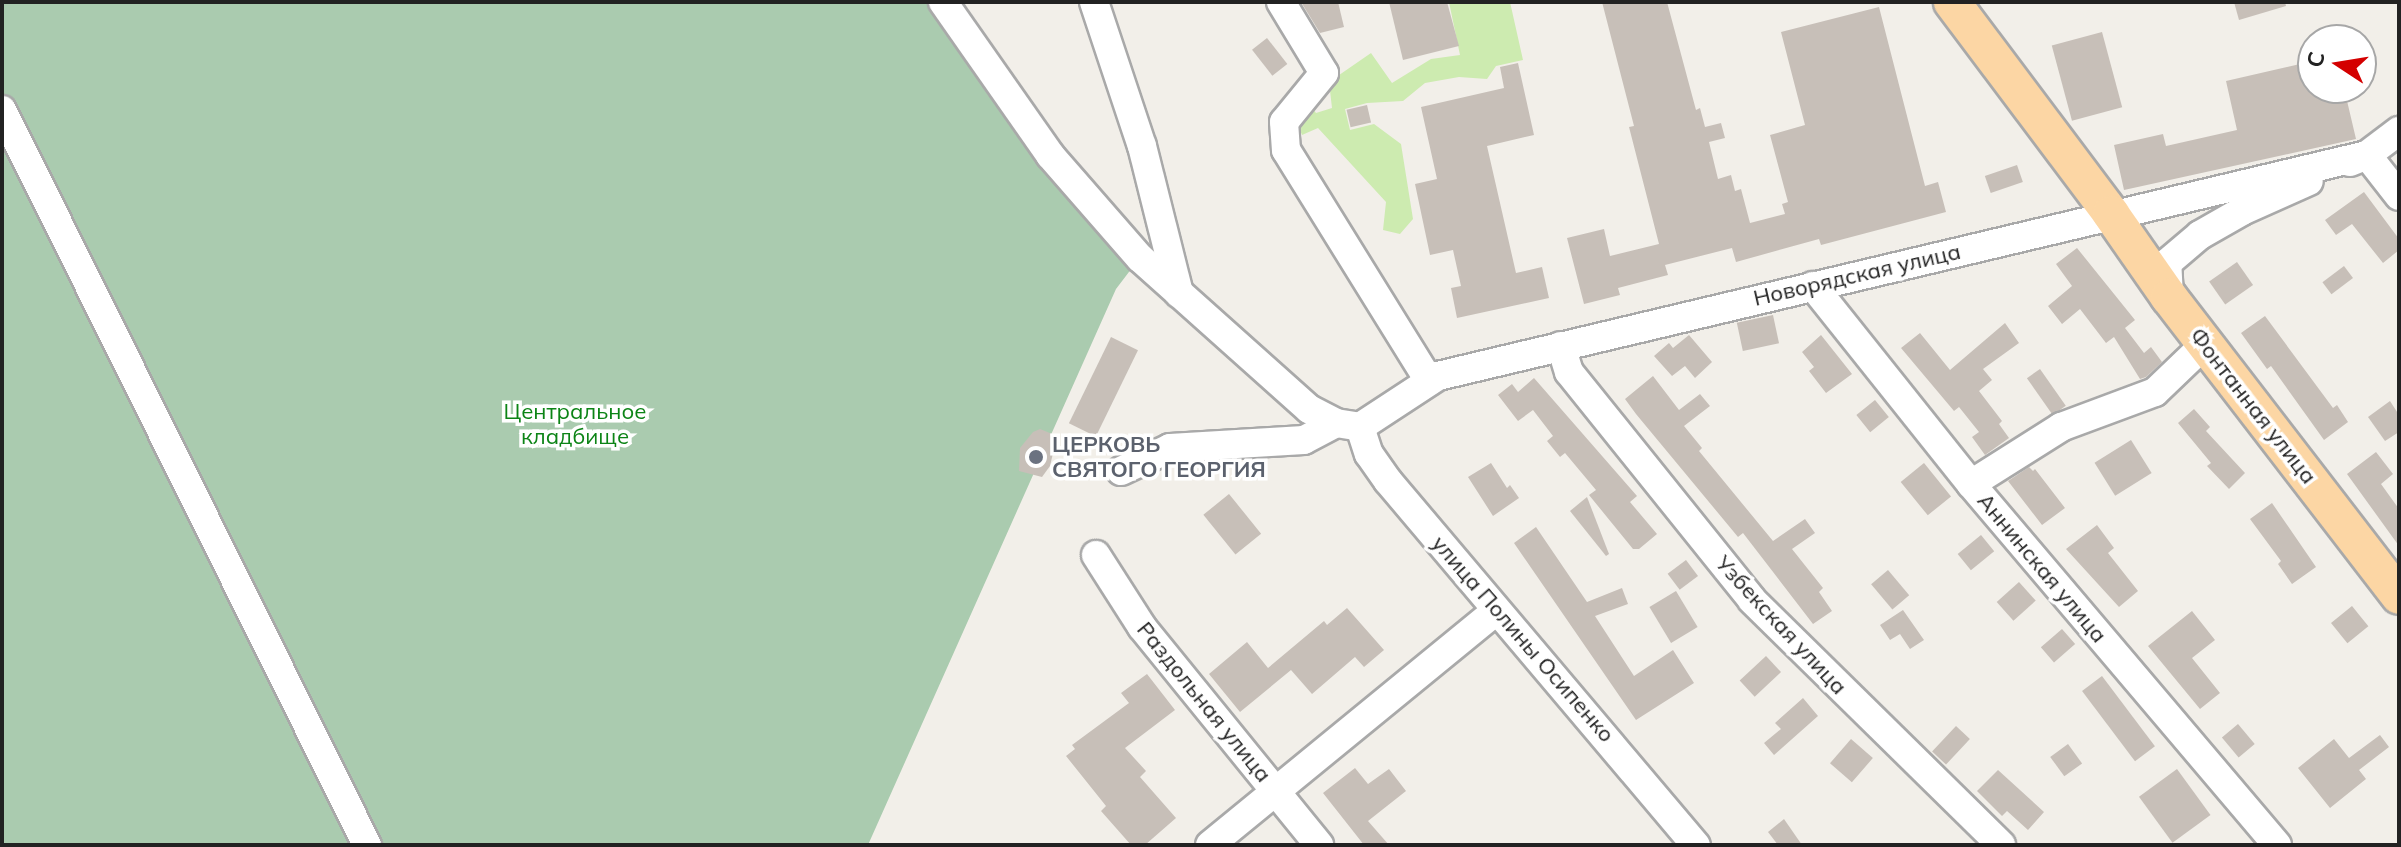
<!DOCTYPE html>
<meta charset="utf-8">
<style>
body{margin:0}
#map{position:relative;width:2401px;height:847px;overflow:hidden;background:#f2efe9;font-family:Mulish,sans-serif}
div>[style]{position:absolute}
.grass>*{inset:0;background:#cdebb0}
.cemetery>*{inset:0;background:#aacbaf}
.building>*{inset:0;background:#c7bfb8;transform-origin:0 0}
.roads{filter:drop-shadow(2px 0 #a9a9a9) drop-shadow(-2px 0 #a9a9a9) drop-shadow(0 2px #a9a9a9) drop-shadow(0 -2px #a9a9a9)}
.minor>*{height:28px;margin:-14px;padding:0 14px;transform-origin:14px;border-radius:14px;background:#fff}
.major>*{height:36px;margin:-18px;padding:0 18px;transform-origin:18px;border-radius:18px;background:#fcd6a4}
.dots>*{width:22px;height:22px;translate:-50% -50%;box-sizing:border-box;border:4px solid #fff;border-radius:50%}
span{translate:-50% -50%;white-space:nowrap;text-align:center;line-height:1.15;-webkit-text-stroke:7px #fff;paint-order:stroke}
.street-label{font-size:22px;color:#222}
.park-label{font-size:22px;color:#0c8416}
.worship-label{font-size:22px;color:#5b616d;font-weight:700}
.left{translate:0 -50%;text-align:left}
.frame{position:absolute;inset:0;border:4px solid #222;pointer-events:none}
.north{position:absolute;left:2297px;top:24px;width:80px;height:80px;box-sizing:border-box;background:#fff;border:2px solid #a7a7a7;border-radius:50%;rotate:282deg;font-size:22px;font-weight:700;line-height:32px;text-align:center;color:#222}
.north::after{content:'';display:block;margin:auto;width:28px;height:36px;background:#d40000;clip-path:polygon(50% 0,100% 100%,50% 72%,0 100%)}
</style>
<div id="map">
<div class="grass">
<div style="clip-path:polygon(1449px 2px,1510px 2px,1523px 60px,1496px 66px,1487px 79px,1459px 77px,1425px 83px,1403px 101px,1367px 103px,1345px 109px,1350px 130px,1374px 124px,1401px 144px,1413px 219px,1400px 234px,1383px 230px,1386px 202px,1318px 128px,1302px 135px,1293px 113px,1313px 109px,1316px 113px,1332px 108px,1329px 82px,1371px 53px,1392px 83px,1431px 59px,1460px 55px)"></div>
</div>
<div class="cemetery">
<div style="clip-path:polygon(2px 2px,958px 2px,1051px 136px,1148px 247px,1116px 289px,868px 845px,2px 845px)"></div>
</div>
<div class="building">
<div style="clip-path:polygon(1301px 2px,1338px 2px,1344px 27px,1320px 33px)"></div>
<div style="clip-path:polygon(1389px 2px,1447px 2px,1459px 46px,1403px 60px)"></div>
<div style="clip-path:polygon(1602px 2px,1667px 2px,1696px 110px,1700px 108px,1705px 127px,1721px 123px,1725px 138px,1709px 142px,1718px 179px,1731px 175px,1735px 191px,1741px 189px,1750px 223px,1785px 214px,1782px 204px,1788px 202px,1770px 135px,1805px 125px,1781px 32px,1879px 7px,1925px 186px,1938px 182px,1946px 212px,1821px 245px,1819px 239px,1736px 262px,1732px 248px,1665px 265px,1668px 275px,1618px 288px,1620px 295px,1584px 304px,1567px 238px,1604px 229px,1610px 256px,1659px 244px,1629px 127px,1634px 126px)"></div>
<div style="clip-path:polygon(2234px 2px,2285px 2px,2286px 6px,2239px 20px)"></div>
<div style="left:2102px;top:32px;width:78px;height:52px;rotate:75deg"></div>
<div style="left:1267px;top:38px;width:33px;height:19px;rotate:52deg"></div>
<div style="clip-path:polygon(2313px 61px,2313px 88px,2344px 88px,2356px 139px,2124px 190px,2114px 145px,2163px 134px,2166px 146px,2237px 130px,2226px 81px)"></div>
<div style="clip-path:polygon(1518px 63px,1534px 135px,1487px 146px,1516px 273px,1542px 267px,1549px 298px,1457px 318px,1451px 288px,1461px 286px,1453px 250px,1430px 255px,1415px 184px,1437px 179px,1421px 107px,1504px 88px,1500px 67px)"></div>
<div style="left:1367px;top:105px;width:18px;height:21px;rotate:77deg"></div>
<div style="left:2017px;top:165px;width:18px;height:34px;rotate:71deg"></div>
<div style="clip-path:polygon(2364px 192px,2399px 239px,2399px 250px,2383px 263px,2352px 224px,2336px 235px,2325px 220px)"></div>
<div style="clip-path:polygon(2077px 248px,2135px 320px,2125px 328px,2144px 353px,2151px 347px,2162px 362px,2146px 377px,2140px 379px,2114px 337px,2106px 343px,2080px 309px,2062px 324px,2048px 306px,2072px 286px,2056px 264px)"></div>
<div style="left:2237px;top:262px;width:28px;height:34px;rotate:55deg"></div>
<div style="left:2344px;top:266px;width:15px;height:27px;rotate:53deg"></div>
<div style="left:1773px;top:315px;width:29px;height:37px;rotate:78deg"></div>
<div style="clip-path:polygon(2265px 316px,2333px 408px,2337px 405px,2348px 422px,2324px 440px,2271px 366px,2267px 369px,2241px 333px)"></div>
<div style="clip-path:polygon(2005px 323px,2019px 343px,1983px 369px,1992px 380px,1979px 391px,2002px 421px,1999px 424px,2009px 438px,1985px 455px,1972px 437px,1979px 432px,1959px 407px,1954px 411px,1901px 348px,1920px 333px,1950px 370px)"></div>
<div style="clip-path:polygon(1689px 335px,1712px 362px,1695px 378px,1685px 366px,1672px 376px,1654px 356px,1669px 343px,1673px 348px)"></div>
<div style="clip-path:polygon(1821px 335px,1852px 374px,1826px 393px,1809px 371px,1814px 367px,1802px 352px)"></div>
<div style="left:1111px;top:337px;width:30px;height:96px;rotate:26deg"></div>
<div style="left:2040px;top:369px;width:45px;height:16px;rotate:55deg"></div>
<div style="clip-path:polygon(1653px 376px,1679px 410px,1700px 394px,1710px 406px,1684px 426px,1702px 448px,1699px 451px,1773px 541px,1805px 519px,1815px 533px,1792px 549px,1823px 588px,1819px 592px,1832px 611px,1813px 624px,1743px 533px,1738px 537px,1636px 414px,1625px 399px)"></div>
<div style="clip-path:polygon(1534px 378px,1637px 496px,1630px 502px,1657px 534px,1639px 549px,1633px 549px,1589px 495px,1596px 490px,1565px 453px,1560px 457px,1547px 441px,1553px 436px,1533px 410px,1518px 421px,1498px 395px,1512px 384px,1518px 392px)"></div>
<div style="left:1875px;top:400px;width:22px;height:24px;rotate:51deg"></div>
<div style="clip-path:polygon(2390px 401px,2399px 415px,2399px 432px,2385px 441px,2368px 417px)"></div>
<div style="clip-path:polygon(2194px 409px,2210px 427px,2206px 431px,2245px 473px,2229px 489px,2207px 466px,2211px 463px,2178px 423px)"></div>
<div style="clip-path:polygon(1040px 429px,1057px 436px,1050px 466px,1042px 477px,1019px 471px,1020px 448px,1033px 432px)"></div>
<div style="left:2131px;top:440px;width:39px;height:43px;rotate:58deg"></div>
<div style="clip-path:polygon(2376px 452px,2393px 474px,2381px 484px,2399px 509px,2399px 546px,2347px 474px)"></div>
<div style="clip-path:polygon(1491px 463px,1507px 488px,1510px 485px,1519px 498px,1493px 516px,1468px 477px)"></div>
<div style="left:1924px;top:463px;width:43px;height:30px;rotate:51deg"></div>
<div style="clip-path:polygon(2029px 467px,2033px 471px,2035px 469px,2065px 508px,2042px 525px,2008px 481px)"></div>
<div style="left:1229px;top:494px;width:51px;height:33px;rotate:51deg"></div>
<div style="clip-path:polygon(1587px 497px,1609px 554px,1606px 556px,1570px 511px)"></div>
<div style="clip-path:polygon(2272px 503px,2316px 567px,2292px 584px,2278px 564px,2281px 561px,2250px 519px)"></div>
<div style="clip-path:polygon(2097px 525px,2114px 548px,2108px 553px,2138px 591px,2119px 607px,2066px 549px)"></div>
<div style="clip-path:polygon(1536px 527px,1587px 602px,1622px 588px,1628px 604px,1595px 616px,1634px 676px,1673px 650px,1694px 683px,1636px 720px,1514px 543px)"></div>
<div style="left:1981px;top:535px;width:21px;height:30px;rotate:51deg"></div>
<div style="left:1686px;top:560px;width:20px;height:23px;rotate:53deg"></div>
<div style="left:1888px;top:570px;width:33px;height:22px;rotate:50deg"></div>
<div style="left:2019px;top:582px;width:25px;height:30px;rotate:48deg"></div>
<div style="left:1676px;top:591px;width:42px;height:31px;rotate:59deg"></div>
<div style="left:2352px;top:606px;width:26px;height:27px;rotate:51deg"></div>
<div style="clip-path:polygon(1347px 608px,1384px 650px,1364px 667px,1355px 657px,1312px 694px,1291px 670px,1240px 712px,1209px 674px,1247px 642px,1268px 668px,1324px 621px,1327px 625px)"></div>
<div style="clip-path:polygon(1903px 610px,1924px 640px,1910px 649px,1900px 634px,1890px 640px,1880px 625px)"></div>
<div style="clip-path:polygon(2192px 611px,2215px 640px,2192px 658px,2220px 693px,2200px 709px,2148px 646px)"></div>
<div style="left:2062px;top:629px;width:20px;height:28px;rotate:49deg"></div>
<div style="left:1766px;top:656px;width:22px;height:36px;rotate:47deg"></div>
<div style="clip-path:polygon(1147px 674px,1175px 710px,1125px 748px,1146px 771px,1140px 777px,1176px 818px,1145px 845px,1131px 845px,1101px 811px,1106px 806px,1066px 756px,1075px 749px,1072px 745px,1129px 703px,1121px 693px)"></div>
<div style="left:2102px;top:676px;width:88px;height:25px;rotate:53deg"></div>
<div style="clip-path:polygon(1803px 698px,1818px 716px,1774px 755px,1764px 743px,1781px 729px,1775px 723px)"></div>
<div style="left:2238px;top:724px;width:26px;height:21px;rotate:50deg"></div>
<div style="left:1956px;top:726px;width:19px;height:35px;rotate:43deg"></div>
<div style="clip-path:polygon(2380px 735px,2389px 747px,2359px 770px,2366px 779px,2330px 808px,2298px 768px,2334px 739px,2349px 758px)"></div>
<div style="left:1851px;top:739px;width:29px;height:32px;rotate:41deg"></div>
<div style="left:2068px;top:744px;width:24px;height:22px;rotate:54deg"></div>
<div style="clip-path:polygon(1355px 768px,1368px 784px,1389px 769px,1406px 791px,1368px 821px,1389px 845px,1364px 845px,1323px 793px)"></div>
<div style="left:2177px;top:769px;width:57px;height:47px;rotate:54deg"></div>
<div style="clip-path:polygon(1998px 770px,2044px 812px,2028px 830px,2007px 811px,2002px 816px,1977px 791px)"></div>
<div style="clip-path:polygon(1784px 819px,1802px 845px,1778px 845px,1768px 832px)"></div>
</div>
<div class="roads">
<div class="minor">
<div style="left:943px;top:2px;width:187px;rotate:55deg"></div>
<div style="left:1050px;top:155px;width:137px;rotate:48.9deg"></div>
<div style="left:1140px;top:258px;width:227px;rotate:41.8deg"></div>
<div style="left:1309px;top:409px;width:30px;rotate:27deg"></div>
<div style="left:1336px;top:423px;width:24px;rotate:9deg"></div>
<div style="left:1094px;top:2px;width:152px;rotate:71.6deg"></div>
<div style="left:1142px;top:146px;width:152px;rotate:75.9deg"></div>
<div style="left:1281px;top:2px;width:83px;rotate:58.8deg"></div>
<div style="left:1324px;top:73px;width:63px;rotate:129.2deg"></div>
<div style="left:1284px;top:122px;width:28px;rotate:86deg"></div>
<div style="left:1286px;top:150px;width:272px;rotate:58.2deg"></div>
<div style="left:2px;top:110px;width:821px;rotate:63.59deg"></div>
<div style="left:2350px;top:162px;width:18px;rotate:-22deg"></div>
<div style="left:2367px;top:155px;width:52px;rotate:52deg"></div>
<div style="left:1813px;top:286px;width:253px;rotate:51.4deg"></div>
<div style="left:1971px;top:484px;width:473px;rotate:49.7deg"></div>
<div style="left:2169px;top:297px;width:34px;rotate:-93deg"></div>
<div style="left:2167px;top:263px;width:43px;rotate:-40.3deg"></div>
<div style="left:2200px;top:235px;width:48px;rotate:-29.7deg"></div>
<div style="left:2242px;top:211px;width:73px;rotate:-24.1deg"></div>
<div style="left:1561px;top:346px;width:27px;rotate:73deg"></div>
<div style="left:1569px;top:372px;width:292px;rotate:51.2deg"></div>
<div style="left:1752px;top:600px;width:349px;rotate:44.5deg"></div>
<div style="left:1360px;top:427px;width:93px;rotate:-33.2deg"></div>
<div style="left:1438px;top:376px;width:955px;rotate:-13.38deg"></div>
<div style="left:2367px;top:155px;width:40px;rotate:-37deg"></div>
<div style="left:1360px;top:427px;width:28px;rotate:72deg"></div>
<div style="left:1369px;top:454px;width:33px;rotate:55deg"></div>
<div style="left:1388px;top:481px;width:477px;rotate:49.8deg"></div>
<div style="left:1121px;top:471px;width:54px;rotate:-25.1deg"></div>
<div style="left:1170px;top:448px;width:134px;rotate:-3.4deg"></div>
<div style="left:1304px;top:440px;width:36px;rotate:-28deg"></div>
<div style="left:1971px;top:484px;width:107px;rotate:-32.3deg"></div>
<div style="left:2061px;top:427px;width:100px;rotate:-20.4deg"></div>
<div style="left:2155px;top:392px;width:69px;rotate:-43.8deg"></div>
<div style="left:1096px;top:555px;width:85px;rotate:57.4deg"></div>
<div style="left:1142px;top:627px;width:281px;rotate:50.9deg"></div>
<div style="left:1210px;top:845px;width:370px;rotate:-39.3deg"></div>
</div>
<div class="major">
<div style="left:1952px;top:2px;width:265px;rotate:53.1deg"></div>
<div style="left:2111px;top:214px;width:101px;rotate:55.1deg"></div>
<div style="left:2169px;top:297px;width:377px;rotate:52.4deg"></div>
</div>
</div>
<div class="dots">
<div style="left:1036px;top:457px;background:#6b7280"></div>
</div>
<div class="street-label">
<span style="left:1857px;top:275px;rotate:-13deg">Новорядская улица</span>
<span style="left:2253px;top:406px;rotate:52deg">Фонтанная улица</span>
<span style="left:2042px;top:568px;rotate:50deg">Аннинская улица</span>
<span style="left:1781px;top:625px;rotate:47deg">Узбекская улица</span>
<span style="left:1523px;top:639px;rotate:49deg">улица Полины Осипенко</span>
<span style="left:1204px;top:702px;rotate:51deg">Раздольная улица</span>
</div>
<div class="park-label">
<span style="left:575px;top:424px">Центральное<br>кладбище</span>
</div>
<div class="worship-label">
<span class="left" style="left:1052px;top:457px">ЦЕРКОВЬ<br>СВЯТОГО ГЕОРГИЯ</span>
</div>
<div class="frame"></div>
<div class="north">С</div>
</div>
